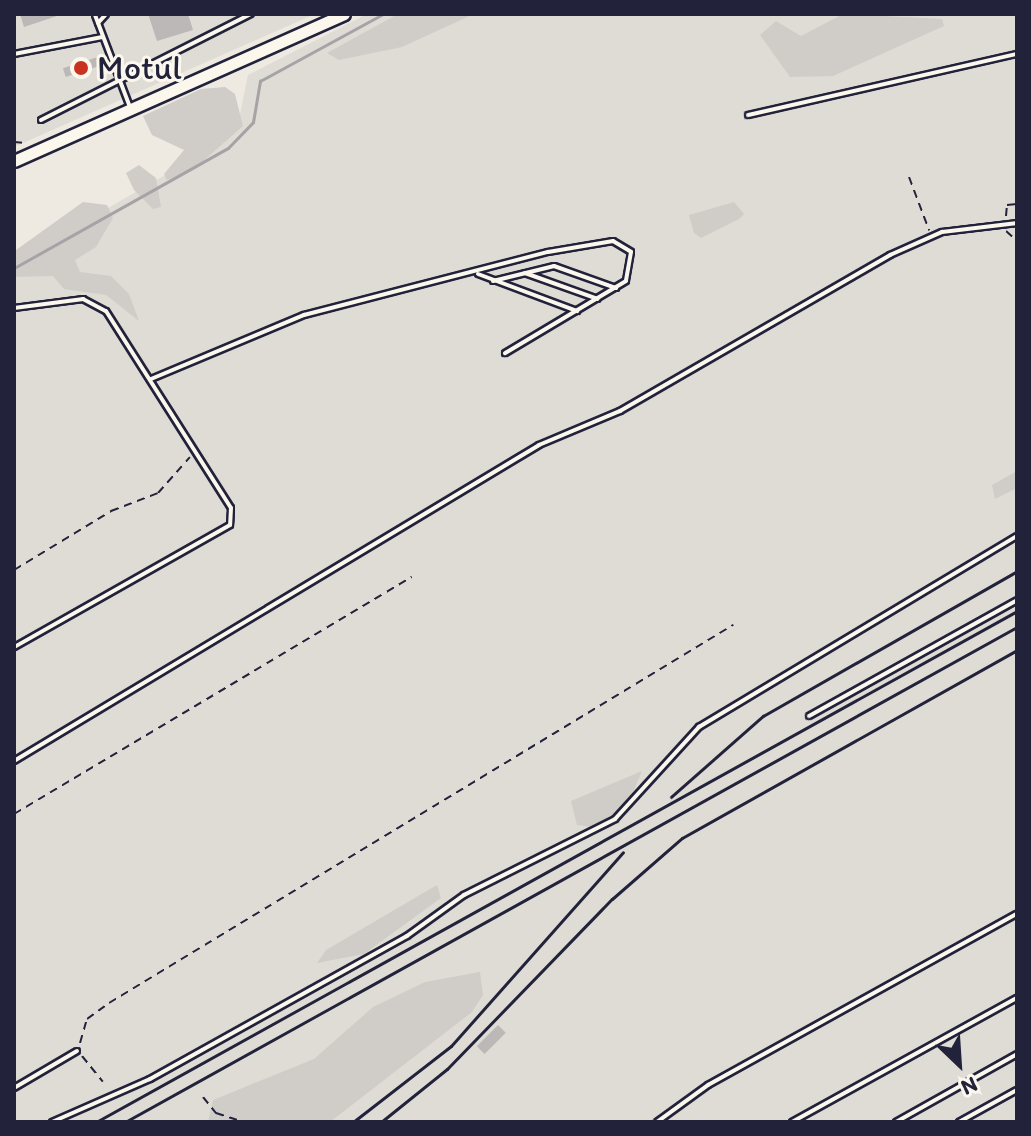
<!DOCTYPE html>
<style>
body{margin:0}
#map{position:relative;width:1031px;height:1136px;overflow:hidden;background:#eeeae2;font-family:Itim,sans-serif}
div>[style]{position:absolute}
.built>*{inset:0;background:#dfdbd5}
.green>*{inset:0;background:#d0cdc9}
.stream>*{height:3px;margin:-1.5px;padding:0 1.5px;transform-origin:1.5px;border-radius:1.5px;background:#a6a3a7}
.building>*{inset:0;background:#bcb8b8;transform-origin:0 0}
.path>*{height:2px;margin-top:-1px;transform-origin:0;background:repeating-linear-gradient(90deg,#22223b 0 8px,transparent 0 14px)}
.roads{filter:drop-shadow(2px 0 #22223b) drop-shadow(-2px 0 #22223b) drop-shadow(0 2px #22223b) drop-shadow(0 -2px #22223b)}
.service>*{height:4px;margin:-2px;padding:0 2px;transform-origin:2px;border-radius:2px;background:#fbf7ec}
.tertiary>*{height:11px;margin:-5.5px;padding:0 5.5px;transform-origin:5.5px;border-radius:5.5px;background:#fbf7ec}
.rail>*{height:3px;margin:-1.5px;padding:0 1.5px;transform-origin:1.5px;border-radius:1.5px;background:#22223b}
.dots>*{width:22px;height:22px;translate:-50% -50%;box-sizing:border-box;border:4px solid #fbf7ec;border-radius:50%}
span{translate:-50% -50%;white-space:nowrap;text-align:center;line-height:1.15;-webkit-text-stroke:6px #fbf7ec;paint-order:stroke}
.poi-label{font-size:34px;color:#22223b}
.left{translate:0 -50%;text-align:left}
.frame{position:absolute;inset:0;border:16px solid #22223b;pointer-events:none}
.north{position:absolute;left:919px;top:1024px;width:80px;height:80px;-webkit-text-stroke:6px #fbf7ec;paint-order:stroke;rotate:155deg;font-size:22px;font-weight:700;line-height:32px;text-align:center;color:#22223b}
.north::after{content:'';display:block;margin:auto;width:28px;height:36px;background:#22223b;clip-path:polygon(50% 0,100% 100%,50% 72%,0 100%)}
</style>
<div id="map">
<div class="built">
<div style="clip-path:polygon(14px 14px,315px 14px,14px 147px)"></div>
<div style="clip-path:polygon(367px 14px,1017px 14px,1017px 1122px,14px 1122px,14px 262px,195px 158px,238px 124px,248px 75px)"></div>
</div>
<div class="green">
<div style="clip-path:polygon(398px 14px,474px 14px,402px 47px,339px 60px,327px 53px)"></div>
<div style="clip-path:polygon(843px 14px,942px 19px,944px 26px,833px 76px,790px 77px,760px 35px,776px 21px,801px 36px)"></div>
<div style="clip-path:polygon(225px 87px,235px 94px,243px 126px,192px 171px,167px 180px,164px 174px,184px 150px,152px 135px,143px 116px,201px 89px)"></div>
<div style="clip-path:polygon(139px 165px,156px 178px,161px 207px,153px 209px,134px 190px,126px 173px)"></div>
<div style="clip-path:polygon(83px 202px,107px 205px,113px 218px,96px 247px,75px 260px,80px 272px,111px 276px,129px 294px,139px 321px,106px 295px,64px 289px,53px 276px,14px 277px,16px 250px)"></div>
<div style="clip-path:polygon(734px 202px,744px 214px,739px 219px,701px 238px,694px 233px,689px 215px)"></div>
<div style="clip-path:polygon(1017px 471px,1017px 488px,995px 499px,992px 485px)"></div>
<div style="clip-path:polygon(642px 771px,624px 813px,598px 828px,577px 825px,571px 801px)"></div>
<div style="clip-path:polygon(437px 885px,441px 898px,364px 954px,317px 963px,326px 950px)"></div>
<div style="clip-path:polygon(480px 972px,483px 995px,472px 1012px,330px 1122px,208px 1122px,213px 1100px,314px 1059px,373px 1007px,425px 982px)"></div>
</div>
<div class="stream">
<div style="left:14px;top:268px;width:245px;rotate:-29.3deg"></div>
<div style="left:228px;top:148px;width:36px;rotate:-46deg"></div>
<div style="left:253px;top:122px;width:42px;rotate:-80.3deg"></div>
<div style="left:260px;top:81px;width:140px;rotate:-28.6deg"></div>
</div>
<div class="building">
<div style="clip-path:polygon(20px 14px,57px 14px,57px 16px,24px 27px)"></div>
<div style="clip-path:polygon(148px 14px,188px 14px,193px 30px,157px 41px)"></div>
<div style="left:101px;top:56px;width:9px;height:40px;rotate:72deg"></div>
<div style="left:498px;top:1025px;width:11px;height:30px;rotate:45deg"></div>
</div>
<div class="path">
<div style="left:14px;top:142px;width:12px;rotate:5deg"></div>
<div style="left:909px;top:177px;width:57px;rotate:69.3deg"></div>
<div style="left:1006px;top:216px;width:11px;rotate:-85deg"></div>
<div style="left:1007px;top:205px;width:10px;rotate:-6deg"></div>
<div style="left:1006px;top:231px;width:15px;rotate:42deg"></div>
<div style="left:14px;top:570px;width:114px;rotate:-31.3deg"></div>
<div style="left:111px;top:511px;width:50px;rotate:-21deg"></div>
<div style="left:158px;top:493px;width:48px;rotate:-48.4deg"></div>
<div style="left:14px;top:814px;width:463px;rotate:-30.8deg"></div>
<div style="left:80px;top:1043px;width:25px;rotate:-74deg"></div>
<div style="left:87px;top:1019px;width:27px;rotate:-36deg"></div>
<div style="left:109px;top:1003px;width:730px;rotate:-31.21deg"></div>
<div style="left:82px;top:1056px;width:33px;rotate:51deg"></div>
<div style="left:203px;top:1097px;width:21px;rotate:51deg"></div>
<div style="left:216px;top:1113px;width:29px;rotate:18deg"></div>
</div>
<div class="roads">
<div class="service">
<div style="left:95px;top:15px;width:98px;rotate:69.2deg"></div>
<div style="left:98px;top:23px;width:12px;rotate:-48deg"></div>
<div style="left:14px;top:54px;width:90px;rotate:-10.9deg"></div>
<div style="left:748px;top:115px;width:276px;rotate:-12.8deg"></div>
<div style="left:41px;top:120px;width:235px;rotate:-26.8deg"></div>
<div style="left:525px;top:273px;width:77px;rotate:19.6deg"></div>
<div style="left:478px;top:274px;width:106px;rotate:20.5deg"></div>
<div style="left:493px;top:281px;width:63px;rotate:-13.8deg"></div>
<div style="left:554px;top:266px;width:66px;rotate:19.5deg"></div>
<div style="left:14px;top:308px;width:70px;rotate:-7.4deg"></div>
<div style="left:83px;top:299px;width:26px;rotate:28deg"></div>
<div style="left:106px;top:311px;width:233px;rotate:57.6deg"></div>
<div style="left:231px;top:508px;width:17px;rotate:93deg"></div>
<div style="left:230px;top:525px;width:248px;rotate:150.5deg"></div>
<div style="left:151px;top:379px;width:166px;rotate:-22.7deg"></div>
<div style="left:304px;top:315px;width:252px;rotate:-14.5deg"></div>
<div style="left:548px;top:252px;width:66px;rotate:-9.6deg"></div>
<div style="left:613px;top:241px;width:21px;rotate:31deg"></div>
<div style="left:631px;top:252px;width:29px;rotate:100deg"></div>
<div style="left:626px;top:281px;width:141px;rotate:149.2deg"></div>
<div style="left:809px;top:716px;width:238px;rotate:-29.1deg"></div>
<div style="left:14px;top:761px;width:613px;rotate:-31.04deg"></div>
<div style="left:539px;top:445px;width:88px;rotate:-22.8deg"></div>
<div style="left:620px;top:411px;width:312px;rotate:-30deg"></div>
<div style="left:890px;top:255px;width:57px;rotate:-23.9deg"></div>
<div style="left:942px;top:232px;width:76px;rotate:-6.8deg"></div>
<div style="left:14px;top:1088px;width:73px;rotate:-30.4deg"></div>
<div style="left:52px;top:1122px;width:107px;rotate:-23.7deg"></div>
<div style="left:150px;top:1079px;width:294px;rotate:-29.1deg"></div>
<div style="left:407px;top:936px;width:70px;rotate:-35.7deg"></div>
<div style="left:464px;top:895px;width:169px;rotate:-26.7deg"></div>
<div style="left:615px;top:819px;width:125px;rotate:-47.6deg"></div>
<div style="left:699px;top:727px;width:371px;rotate:-31deg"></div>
<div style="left:657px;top:1122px;width:63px;rotate:-36deg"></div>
<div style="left:708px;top:1085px;width:353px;rotate:-29deg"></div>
<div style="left:792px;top:1122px;width:257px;rotate:-28.9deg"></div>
<div style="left:896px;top:1122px;width:139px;rotate:-29.3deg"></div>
<div style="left:959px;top:1122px;width:66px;rotate:-28.9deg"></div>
</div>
<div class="tertiary">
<div style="left:14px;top:161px;width:361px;rotate:-24deg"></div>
</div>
</div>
<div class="rail">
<div style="left:671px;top:797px;width:123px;rotate:-41.4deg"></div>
<div style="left:763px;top:716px;width:292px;rotate:-29.7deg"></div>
<div style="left:96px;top:1122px;width:1053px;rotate:-29.02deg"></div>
<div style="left:125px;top:1122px;width:1020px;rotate:-29.03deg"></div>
<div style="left:353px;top:1122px;width:124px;rotate:-37.8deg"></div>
<div style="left:451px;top:1046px;width:259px;rotate:-48.4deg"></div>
<div style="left:381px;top:1122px;width:85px;rotate:-38.8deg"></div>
<div style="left:447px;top:1069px;width:237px;rotate:-45.9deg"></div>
<div style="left:612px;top:899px;width:93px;rotate:-41.1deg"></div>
<div style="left:682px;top:838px;width:384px;rotate:-29.3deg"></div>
</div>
<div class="dots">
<div style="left:81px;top:68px;background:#c8321e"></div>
</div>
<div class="poi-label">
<span class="left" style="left:97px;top:68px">Motul</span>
</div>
<div class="frame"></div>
<div class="north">N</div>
</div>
